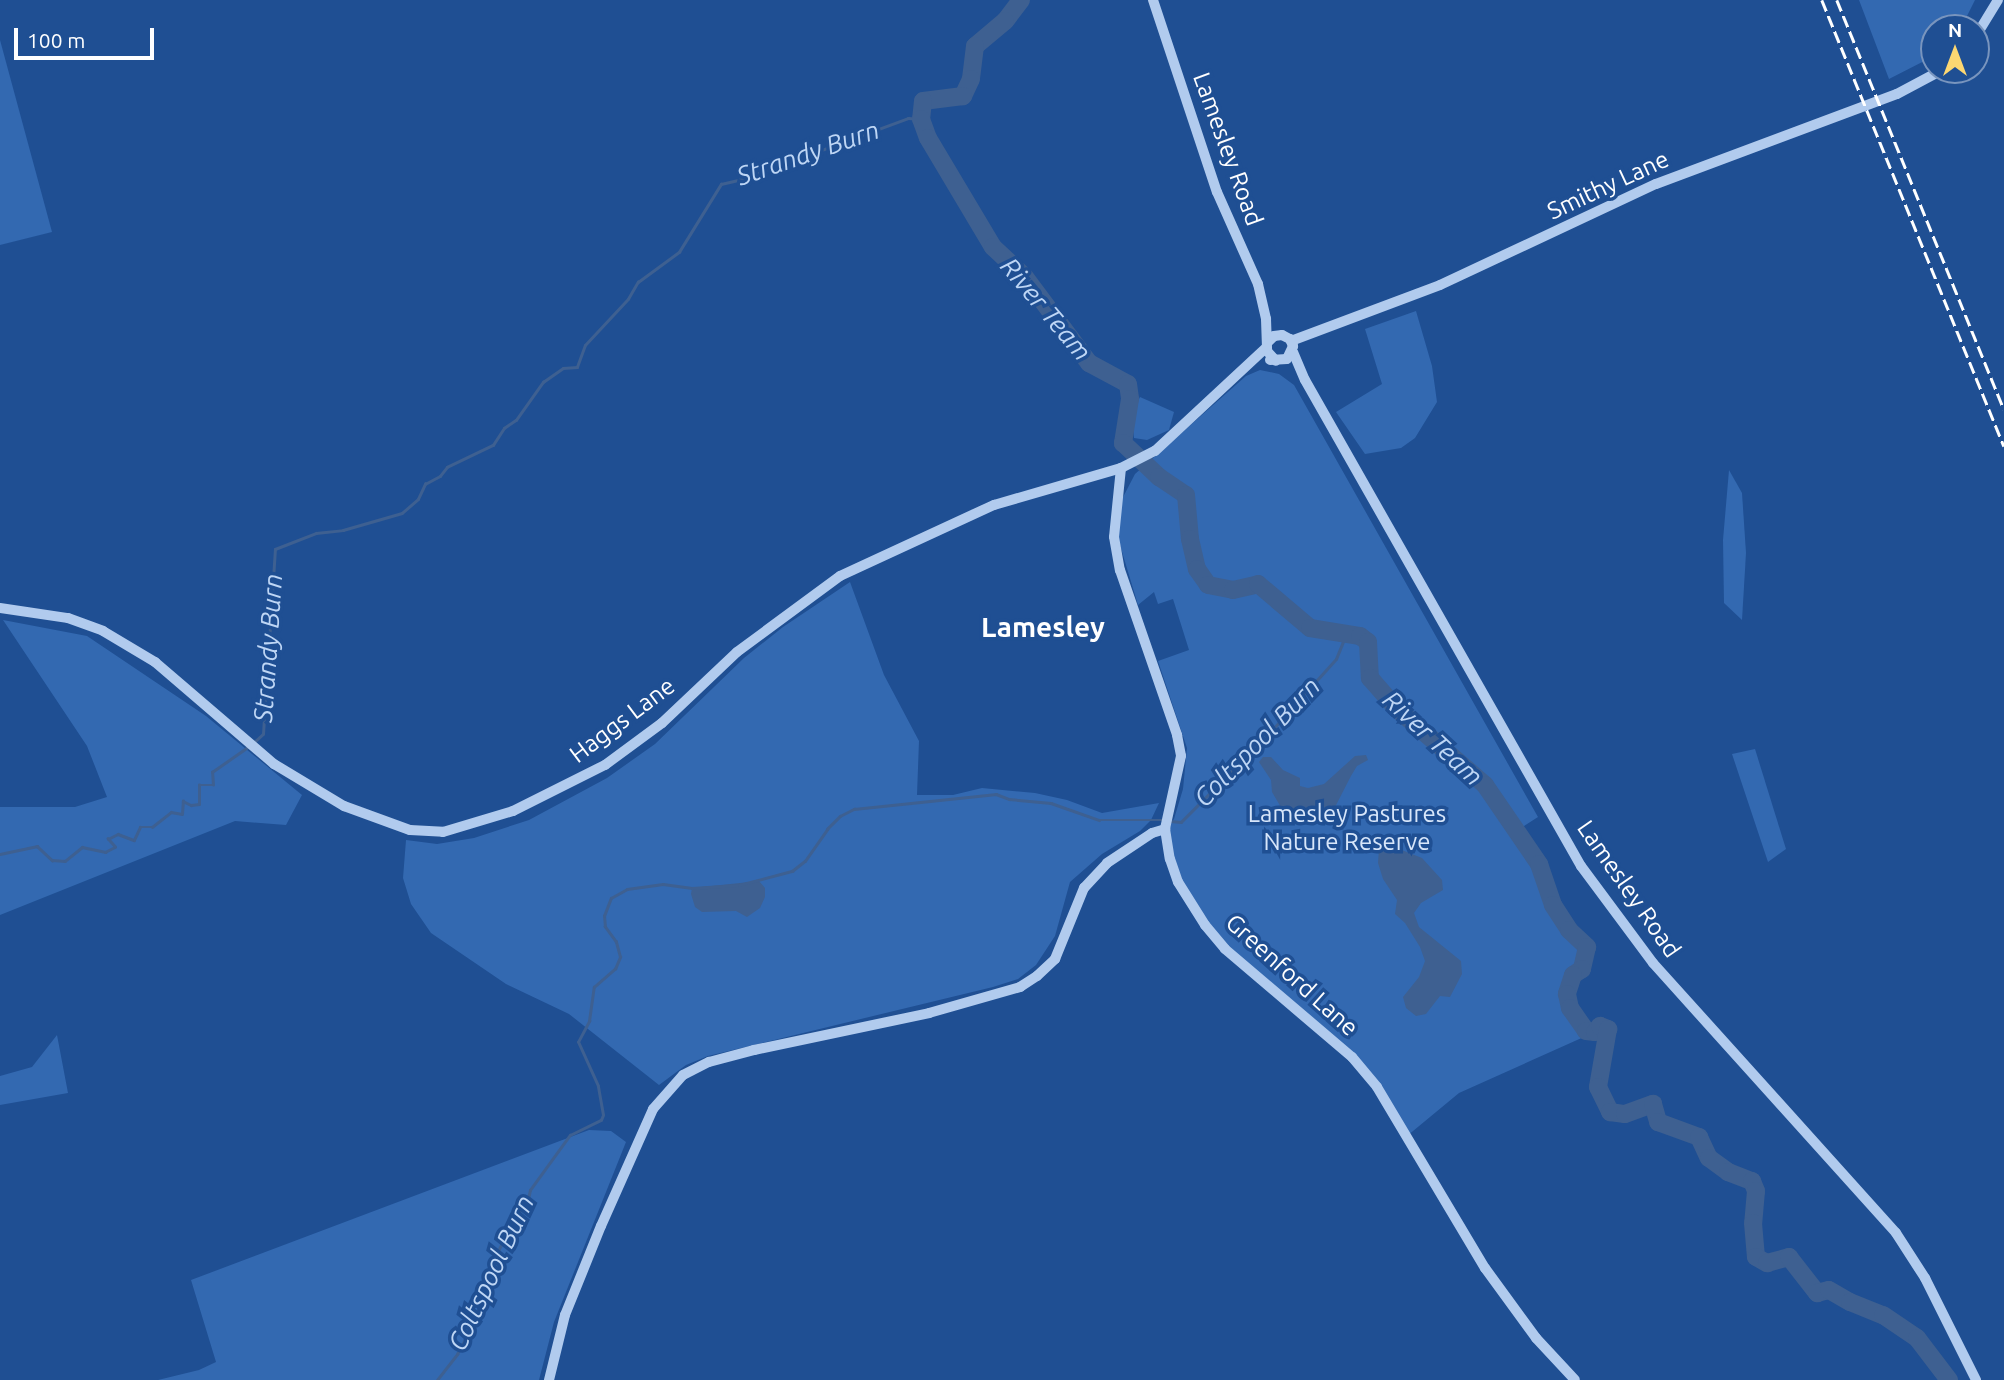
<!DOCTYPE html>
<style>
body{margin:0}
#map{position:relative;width:2004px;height:1380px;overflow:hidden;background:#1f4f93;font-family:Ubuntu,sans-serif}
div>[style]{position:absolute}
.green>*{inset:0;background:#3369b1}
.water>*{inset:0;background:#3e6091}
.stream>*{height:2.5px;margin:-1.25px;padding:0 1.25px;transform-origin:1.25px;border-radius:1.25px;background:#3e6091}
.river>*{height:18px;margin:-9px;padding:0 9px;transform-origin:9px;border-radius:9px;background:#3e6091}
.tertiary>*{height:10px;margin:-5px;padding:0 5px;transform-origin:5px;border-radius:5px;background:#b1cbee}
.rail>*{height:2.5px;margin-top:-1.25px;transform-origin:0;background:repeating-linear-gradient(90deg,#fff 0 12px,transparent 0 17px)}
span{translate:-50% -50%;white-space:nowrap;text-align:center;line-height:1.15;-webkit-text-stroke:7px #1f4f93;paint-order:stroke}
.street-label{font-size:24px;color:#fff}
.park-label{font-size:24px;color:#d7e6fa}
.water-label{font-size:26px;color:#bed6f5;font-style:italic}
.quarter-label{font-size:28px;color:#fff;font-weight:700}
.north{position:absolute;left:1920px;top:14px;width:70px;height:70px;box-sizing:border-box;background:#1f4f93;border:2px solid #7995be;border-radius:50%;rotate:0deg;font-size:19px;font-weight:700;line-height:28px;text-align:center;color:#fff}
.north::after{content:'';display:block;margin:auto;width:24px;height:32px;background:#fcd772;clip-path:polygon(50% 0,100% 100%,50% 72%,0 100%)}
.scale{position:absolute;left:14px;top:28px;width:140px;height:32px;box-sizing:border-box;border:4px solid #fff;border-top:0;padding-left:9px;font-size:21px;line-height:24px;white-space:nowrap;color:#fff;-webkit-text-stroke:5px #1f4f93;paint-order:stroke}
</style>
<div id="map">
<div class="green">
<div style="clip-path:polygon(1859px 0,1975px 0,1961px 28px,1934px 28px,1934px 56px,1889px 79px)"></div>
<div style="clip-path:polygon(0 40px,52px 232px,0 245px)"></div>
<div style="clip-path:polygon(1416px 311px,1432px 366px,1437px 402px,1415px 438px,1401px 448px,1365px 454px,1336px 412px,1382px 384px,1365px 329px)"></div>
<div style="clip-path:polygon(1260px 370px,1279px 374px,1294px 385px,1538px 817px,1516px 831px,1539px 864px,1553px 905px,1569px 930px,1587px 947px,1582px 969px,1573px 975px,1567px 994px,1579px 1025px,1586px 1031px,1595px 1032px,1459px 1093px,1407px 1136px,1352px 1057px,1225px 949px,1188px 901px,1165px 829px,1174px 819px,1183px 789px,1187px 748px,1158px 661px,1189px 650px,1173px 599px,1158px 604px,1154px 592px,1138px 605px,1117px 535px,1121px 501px,1135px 474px,1246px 376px)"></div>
<div style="clip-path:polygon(1140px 397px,1174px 412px,1169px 430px,1147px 440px,1134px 438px,1132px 413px)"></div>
<div style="clip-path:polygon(1729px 470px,1742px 493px,1746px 553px,1742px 620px,1724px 603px,1723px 540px)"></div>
<div style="clip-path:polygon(850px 582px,884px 675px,919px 741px,917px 795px,953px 795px,982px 788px,1035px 793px,1067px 800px,1102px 813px,1159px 803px,1151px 820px,1140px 831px,1102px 854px,1070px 882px,1055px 936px,1036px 965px,1018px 979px,993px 987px,708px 1056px,686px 1065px,659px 1085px,569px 1014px,506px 984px,431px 933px,411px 904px,403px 878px,406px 840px,437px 844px,474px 838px,529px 820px,607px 778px,655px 744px,744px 658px,783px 627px)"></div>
<div style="clip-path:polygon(3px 620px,87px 636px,206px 716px,302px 795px,286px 825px,235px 821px,0 915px,0 807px,75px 807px,107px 797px,87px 746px)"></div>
<div style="clip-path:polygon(1755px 749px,1786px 849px,1768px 862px,1732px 754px)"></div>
<div style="clip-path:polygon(57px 1035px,68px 1093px,0 1105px,0 1076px,32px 1067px)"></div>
<div style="clip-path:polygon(589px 1130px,611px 1131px,626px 1142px,554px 1322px,539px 1380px,158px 1380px,199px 1370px,216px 1362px,191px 1280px)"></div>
</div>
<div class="water">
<div style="clip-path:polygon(1366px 755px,1368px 760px,1357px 766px,1351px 776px,1333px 811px,1321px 814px,1306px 811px,1299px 806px,1293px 810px,1282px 809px,1272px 792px,1271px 780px,1259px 762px,1263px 757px,1271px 757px,1283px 770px,1300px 778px,1300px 786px,1308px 788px,1324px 784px,1355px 756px)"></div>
<div style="clip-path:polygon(1384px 843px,1422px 858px,1442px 880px,1443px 890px,1421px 903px,1414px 913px,1419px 927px,1461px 961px,1462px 974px,1450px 997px,1440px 996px,1426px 1014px,1416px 1016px,1406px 1008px,1403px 997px,1419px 977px,1425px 961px,1420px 947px,1405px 923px,1395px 914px,1397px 900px,1383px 879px,1378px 863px,1379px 849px)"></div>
<div style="clip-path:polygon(759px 881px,765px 888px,765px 897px,760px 908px,747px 917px,736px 911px,702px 912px,695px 907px,691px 894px,692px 888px)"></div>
</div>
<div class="stream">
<div style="left:253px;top:743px;width:13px;rotate:-42deg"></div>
<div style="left:263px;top:734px;width:185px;rotate:-86.3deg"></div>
<div style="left:275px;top:549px;width:44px;rotate:-21.3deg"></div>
<div style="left:316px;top:533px;width:27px;rotate:-6deg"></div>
<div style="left:343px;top:530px;width:61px;rotate:-16.1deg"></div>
<div style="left:402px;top:513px;width:21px;rotate:-41deg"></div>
<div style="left:418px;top:499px;width:17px;rotate:-65deg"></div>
<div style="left:425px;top:484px;width:17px;rotate:-28deg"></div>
<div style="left:440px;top:476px;width:11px;rotate:-52deg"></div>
<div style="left:447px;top:467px;width:51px;rotate:-25.6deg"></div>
<div style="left:493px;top:445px;width:20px;rotate:-57deg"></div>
<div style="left:504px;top:428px;width:14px;rotate:-34deg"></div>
<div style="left:516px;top:420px;width:47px;rotate:-54.6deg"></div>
<div style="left:543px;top:382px;width:24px;rotate:-35deg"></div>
<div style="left:563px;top:368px;width:14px;rotate:-4deg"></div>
<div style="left:577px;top:367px;width:23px;rotate:-70deg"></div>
<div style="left:585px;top:345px;width:63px;rotate:-46.9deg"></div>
<div style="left:628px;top:299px;width:20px;rotate:-60deg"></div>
<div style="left:638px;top:282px;width:51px;rotate:-36.2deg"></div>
<div style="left:679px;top:252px;width:80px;rotate:-58.3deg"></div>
<div style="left:721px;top:184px;width:26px;rotate:-13deg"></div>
<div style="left:746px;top:178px;width:173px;rotate:-20.3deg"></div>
<div style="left:908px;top:118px;width:13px;rotate:4deg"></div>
<div style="left:1170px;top:821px;width:11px;rotate:5deg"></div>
<div style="left:1181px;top:822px;width:119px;rotate:-45deg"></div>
<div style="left:1265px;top:738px;width:106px;rotate:-48.1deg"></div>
<div style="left:1336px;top:659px;width:27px;rotate:-68deg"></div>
<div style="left:0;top:854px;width:38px;rotate:-12deg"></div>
<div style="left:37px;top:846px;width:21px;rotate:43deg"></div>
<div style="left:52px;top:860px;width:13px;rotate:4deg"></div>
<div style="left:65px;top:861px;width:22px;rotate:-39deg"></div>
<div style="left:82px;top:847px;width:24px;rotate:12deg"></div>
<div style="left:105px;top:852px;width:11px;rotate:-27deg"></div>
<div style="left:115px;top:847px;width:11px;rotate:-131deg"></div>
<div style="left:108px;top:839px;width:11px;rotate:-27deg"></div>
<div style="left:118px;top:834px;width:17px;rotate:21deg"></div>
<div style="left:134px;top:840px;width:14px;rotate:-65deg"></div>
<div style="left:140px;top:827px;width:12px"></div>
<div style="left:152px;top:827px;width:24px;rotate:-38deg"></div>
<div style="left:171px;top:812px;width:11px;rotate:10deg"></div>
<div style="left:182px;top:814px;width:13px;rotate:-86deg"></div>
<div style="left:183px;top:801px;width:9px;rotate:27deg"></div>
<div style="left:191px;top:805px;width:8px;rotate:-7deg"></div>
<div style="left:199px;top:804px;width:19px;rotate:-90deg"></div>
<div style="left:199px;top:785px;width:14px"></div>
<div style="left:213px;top:785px;width:13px;rotate:-94deg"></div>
<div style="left:212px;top:772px;width:44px;rotate:-34.8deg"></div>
<div style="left:437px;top:1380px;width:33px;rotate:-52deg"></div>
<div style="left:457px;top:1354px;width:35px;rotate:-61deg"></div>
<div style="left:474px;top:1323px;width:76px;rotate:-71.6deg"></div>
<div style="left:498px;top:1251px;width:40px;rotate:-63.4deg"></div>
<div style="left:516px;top:1215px;width:16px;rotate:-45deg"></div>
<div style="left:527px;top:1204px;width:14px;rotate:-78deg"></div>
<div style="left:530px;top:1190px;width:68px;rotate:-54deg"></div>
<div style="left:570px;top:1135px;width:34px;rotate:-26deg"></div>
<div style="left:601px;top:1120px;width:5px;rotate:-68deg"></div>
<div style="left:603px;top:1115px;width:29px;rotate:-100deg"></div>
<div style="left:598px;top:1086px;width:48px;rotate:-114.4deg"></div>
<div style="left:578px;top:1042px;width:24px;rotate:-62deg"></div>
<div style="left:589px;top:1021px;width:34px;rotate:-82deg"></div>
<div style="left:594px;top:987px;width:28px;rotate:-41deg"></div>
<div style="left:615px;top:969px;width:13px;rotate:-67deg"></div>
<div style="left:620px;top:957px;width:16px;rotate:-105deg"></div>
<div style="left:616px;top:942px;width:19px;rotate:-126deg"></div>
<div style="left:605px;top:927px;width:11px;rotate:-95deg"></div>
<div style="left:604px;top:916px;width:19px;rotate:-69deg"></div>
<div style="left:611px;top:898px;width:18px;rotate:-29deg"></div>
<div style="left:627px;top:889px;width:36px;rotate:-8deg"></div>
<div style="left:663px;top:884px;width:29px;rotate:8deg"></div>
<div style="left:692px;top:888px;width:47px;rotate:-3.7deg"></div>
<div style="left:739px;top:885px;width:55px;rotate:-14.8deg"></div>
<div style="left:792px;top:871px;width:16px;rotate:-38deg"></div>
<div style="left:805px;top:861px;width:39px;rotate:-55deg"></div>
<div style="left:827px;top:829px;width:18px;rotate:-45deg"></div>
<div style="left:840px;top:816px;width:16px;rotate:-27deg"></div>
<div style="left:854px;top:809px;width:143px;rotate:-6deg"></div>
<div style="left:996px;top:794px;width:14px;rotate:21deg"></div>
<div style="left:1009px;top:799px;width:42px;rotate:5.4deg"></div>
<div style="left:1051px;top:803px;width:51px;rotate:19.5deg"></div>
<div style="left:1099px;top:820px;width:64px"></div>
</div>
<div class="river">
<div style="left:1021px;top:0;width:26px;rotate:127deg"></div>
<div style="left:1005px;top:21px;width:39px;rotate:140deg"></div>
<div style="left:975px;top:46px;width:33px;rotate:97deg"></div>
<div style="left:971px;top:79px;width:19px;rotate:115deg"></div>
<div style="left:963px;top:96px;width:40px;rotate:172.9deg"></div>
<div style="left:923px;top:101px;width:18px;rotate:96deg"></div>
<div style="left:921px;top:119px;width:20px;rotate:70deg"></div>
<div style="left:928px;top:138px;width:127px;rotate:59.2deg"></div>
<div style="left:993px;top:247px;width:42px;rotate:43.1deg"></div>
<div style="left:1024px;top:276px;width:109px;rotate:53.2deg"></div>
<div style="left:1089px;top:363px;width:44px;rotate:28.3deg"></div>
<div style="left:1128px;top:384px;width:15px;rotate:82deg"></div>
<div style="left:1130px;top:399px;width:45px;rotate:99deg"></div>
<div style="left:1123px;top:443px;width:50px;rotate:43.4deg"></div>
<div style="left:1159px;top:477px;width:32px;rotate:34deg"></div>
<div style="left:1186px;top:495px;width:44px;rotate:84.8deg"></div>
<div style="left:1190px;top:539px;width:31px;rotate:77deg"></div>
<div style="left:1197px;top:569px;width:19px;rotate:55deg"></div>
<div style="left:1208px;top:585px;width:25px;rotate:11deg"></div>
<div style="left:1233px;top:590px;width:26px;rotate:-13deg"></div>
<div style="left:1258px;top:584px;width:68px;rotate:40.2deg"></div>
<div style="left:1310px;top:628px;width:51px;rotate:9.1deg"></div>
<div style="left:1360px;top:636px;width:10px;rotate:37deg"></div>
<div style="left:1368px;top:642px;width:36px;rotate:87deg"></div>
<div style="left:1370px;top:678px;width:41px;rotate:48.9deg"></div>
<div style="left:1397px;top:709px;width:116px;rotate:40.8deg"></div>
<div style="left:1485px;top:785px;width:96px;rotate:55.6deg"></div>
<div style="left:1539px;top:864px;width:43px;rotate:71.1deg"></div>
<div style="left:1553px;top:905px;width:30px;rotate:57deg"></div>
<div style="left:1569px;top:930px;width:25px;rotate:43deg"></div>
<div style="left:1587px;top:947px;width:23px;rotate:103deg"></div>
<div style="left:1582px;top:969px;width:11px;rotate:146deg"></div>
<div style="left:1573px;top:975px;width:20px;rotate:108deg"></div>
<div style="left:1567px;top:994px;width:14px;rotate:78deg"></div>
<div style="left:1570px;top:1008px;width:28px;rotate:55deg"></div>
<div style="left:1586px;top:1031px;width:9px;rotate:6deg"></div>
<div style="left:1595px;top:1032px;width:8px;rotate:-50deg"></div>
<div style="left:1600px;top:1026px;width:9px;rotate:21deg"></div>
<div style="left:1608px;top:1029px;width:59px;rotate:99.8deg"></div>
<div style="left:1598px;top:1087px;width:28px;rotate:64deg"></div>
<div style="left:1610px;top:1112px;width:15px;rotate:8deg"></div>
<div style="left:1625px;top:1114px;width:30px;rotate:-20deg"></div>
<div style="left:1653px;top:1104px;width:19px;rotate:74deg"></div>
<div style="left:1658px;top:1122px;width:44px;rotate:20.1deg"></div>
<div style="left:1699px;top:1137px;width:23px;rotate:65deg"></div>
<div style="left:1709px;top:1158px;width:24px;rotate:36deg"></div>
<div style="left:1728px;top:1172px;width:26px;rotate:21deg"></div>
<div style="left:1752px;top:1181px;width:11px;rotate:68deg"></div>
<div style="left:1756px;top:1191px;width:32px;rotate:95deg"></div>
<div style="left:1753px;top:1223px;width:34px;rotate:85deg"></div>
<div style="left:1756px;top:1257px;width:13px;rotate:29deg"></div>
<div style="left:1767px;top:1263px;width:23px;rotate:-15deg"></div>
<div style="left:1789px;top:1257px;width:46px;rotate:52.1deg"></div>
<div style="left:1817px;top:1293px;width:12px;rotate:-14deg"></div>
<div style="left:1829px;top:1290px;width:24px;rotate:30deg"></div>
<div style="left:1850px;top:1302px;width:35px;rotate:22deg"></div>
<div style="left:1883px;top:1315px;width:41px;rotate:34.1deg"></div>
<div style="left:1917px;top:1338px;width:53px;rotate:52.7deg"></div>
</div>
<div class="tertiary">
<div style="left:1153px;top:0;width:202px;rotate:71.6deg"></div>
<div style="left:1217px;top:192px;width:101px;rotate:66deg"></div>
<div style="left:1258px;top:284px;width:36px;rotate:77deg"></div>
<div style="left:1266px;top:319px;width:32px;rotate:88deg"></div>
<div style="left:1267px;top:351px;width:13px;rotate:48deg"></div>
<div style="left:1976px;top:36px;width:42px;rotate:-58.6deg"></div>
<div style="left:1291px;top:341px;width:159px;rotate:-20.6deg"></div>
<div style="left:1440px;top:285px;width:238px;rotate:-25.1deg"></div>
<div style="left:1656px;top:184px;width:257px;rotate:-20.5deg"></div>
<div style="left:1897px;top:94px;width:51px;rotate:-28.1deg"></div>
<div style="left:1268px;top:342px;width:8px;rotate:-45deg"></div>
<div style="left:1274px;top:336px;width:8px;rotate:-7deg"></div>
<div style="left:1282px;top:335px;width:9px;rotate:27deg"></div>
<div style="left:1290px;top:339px;width:8px;rotate:67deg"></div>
<div style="left:1293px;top:346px;width:14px;rotate:115deg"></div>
<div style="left:1287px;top:359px;width:17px;rotate:177deg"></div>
<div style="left:1293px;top:352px;width:30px;rotate:67deg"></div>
<div style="left:1305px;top:380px;width:559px;rotate:60.41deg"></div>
<div style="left:1581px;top:866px;width:121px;rotate:53.4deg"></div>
<div style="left:1653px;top:963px;width:363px;rotate:48deg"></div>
<div style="left:1896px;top:1233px;width:54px;rotate:57.2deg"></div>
<div style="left:1925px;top:1278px;width:114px;rotate:63.4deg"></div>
<div style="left:1121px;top:468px;width:69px;rotate:95.8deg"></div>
<div style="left:1114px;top:537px;width:34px;rotate:80deg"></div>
<div style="left:1120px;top:570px;width:175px;rotate:70.9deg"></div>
<div style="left:1177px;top:735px;width:21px;rotate:79deg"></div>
<div style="left:1181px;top:756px;width:75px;rotate:102.4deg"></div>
<div style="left:1165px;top:829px;width:30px;rotate:81deg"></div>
<div style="left:1170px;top:859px;width:24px;rotate:71deg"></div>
<div style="left:1178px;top:882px;width:51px;rotate:57.9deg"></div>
<div style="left:1205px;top:925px;width:31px;rotate:50deg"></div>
<div style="left:1225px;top:949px;width:167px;rotate:40.4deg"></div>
<div style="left:1352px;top:1057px;width:39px;rotate:50deg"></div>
<div style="left:1377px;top:1087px;width:211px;rotate:59.2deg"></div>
<div style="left:1485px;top:1268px;width:87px;rotate:53.9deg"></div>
<div style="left:1536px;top:1338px;width:57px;rotate:47.1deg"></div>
<div style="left:0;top:608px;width:69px;rotate:8.4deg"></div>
<div style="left:68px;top:618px;width:37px;rotate:20deg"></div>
<div style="left:103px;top:631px;width:61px;rotate:30.8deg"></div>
<div style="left:155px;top:662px;width:157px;rotate:40.6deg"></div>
<div style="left:274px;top:764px;width:82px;rotate:31deg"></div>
<div style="left:344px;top:806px;width:70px;rotate:20deg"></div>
<div style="left:410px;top:830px;width:33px;rotate:3deg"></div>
<div style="left:443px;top:832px;width:73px;rotate:-16.7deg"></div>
<div style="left:513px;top:811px;width:103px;rotate:-26.6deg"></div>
<div style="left:605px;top:765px;width:71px;rotate:-36.4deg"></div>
<div style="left:662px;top:723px;width:103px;rotate:-43.4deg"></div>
<div style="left:737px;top:652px;width:128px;rotate:-36.4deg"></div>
<div style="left:840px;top:576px;width:170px;rotate:-24.8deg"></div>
<div style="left:994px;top:505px;width:132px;rotate:-16.2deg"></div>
<div style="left:1121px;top:468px;width:38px;rotate:-27deg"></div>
<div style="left:1155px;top:451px;width:151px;rotate:-42.9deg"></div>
<div style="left:549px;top:1380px;width:67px;rotate:-76.2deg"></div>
<div style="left:565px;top:1315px;width:96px;rotate:-68deg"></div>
<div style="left:601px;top:1226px;width:128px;rotate:-66deg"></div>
<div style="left:653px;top:1109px;width:45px;rotate:-48.6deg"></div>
<div style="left:683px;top:1075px;width:29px;rotate:-27deg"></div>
<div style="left:709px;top:1062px;width:47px;rotate:-14.9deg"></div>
<div style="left:754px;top:1050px;width:179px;rotate:-11.9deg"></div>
<div style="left:929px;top:1013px;width:95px;rotate:-15.9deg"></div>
<div style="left:1020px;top:987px;width:20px;rotate:-33deg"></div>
<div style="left:1037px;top:976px;width:25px;rotate:-43deg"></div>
<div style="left:1055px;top:959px;width:77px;rotate:-67.8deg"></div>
<div style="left:1084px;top:888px;width:34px;rotate:-47deg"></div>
<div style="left:1107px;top:863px;width:54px;rotate:-33.7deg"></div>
<div style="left:1152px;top:833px;width:14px;rotate:-17deg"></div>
</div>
<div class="rail">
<div style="left:1822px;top:0;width:482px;rotate:67.8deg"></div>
<div style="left:1837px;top:0;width:442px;rotate:67.8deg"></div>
</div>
<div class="street-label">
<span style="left:1228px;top:149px;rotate:70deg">Lamesley Road</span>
<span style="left:1608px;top:185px;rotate:-25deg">Smithy Lane</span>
<span style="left:622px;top:720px;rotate:-37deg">Haggs Lane</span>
<span style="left:1629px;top:889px;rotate:55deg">Lamesley Road</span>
<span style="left:1292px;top:975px;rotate:42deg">Greenford Lane</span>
</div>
<div class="park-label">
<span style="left:1347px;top:828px">Lamesley Pastures<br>Nature Reserve</span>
</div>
<div class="water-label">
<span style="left:808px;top:153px;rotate:-19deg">Strandy Burn</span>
<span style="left:1046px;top:309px;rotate:50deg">River Team</span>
<span style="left:268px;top:648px;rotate:-86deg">Strandy Burn</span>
<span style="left:1433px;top:738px;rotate:43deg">River Team</span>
<span style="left:1257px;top:742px;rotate:-46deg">Coltspool Burn</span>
<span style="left:491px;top:1273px;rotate:-65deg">Coltspool Burn</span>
</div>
<div class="quarter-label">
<span style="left:1043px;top:627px">Lamesley</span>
</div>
<div class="north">N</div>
<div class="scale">100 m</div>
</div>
